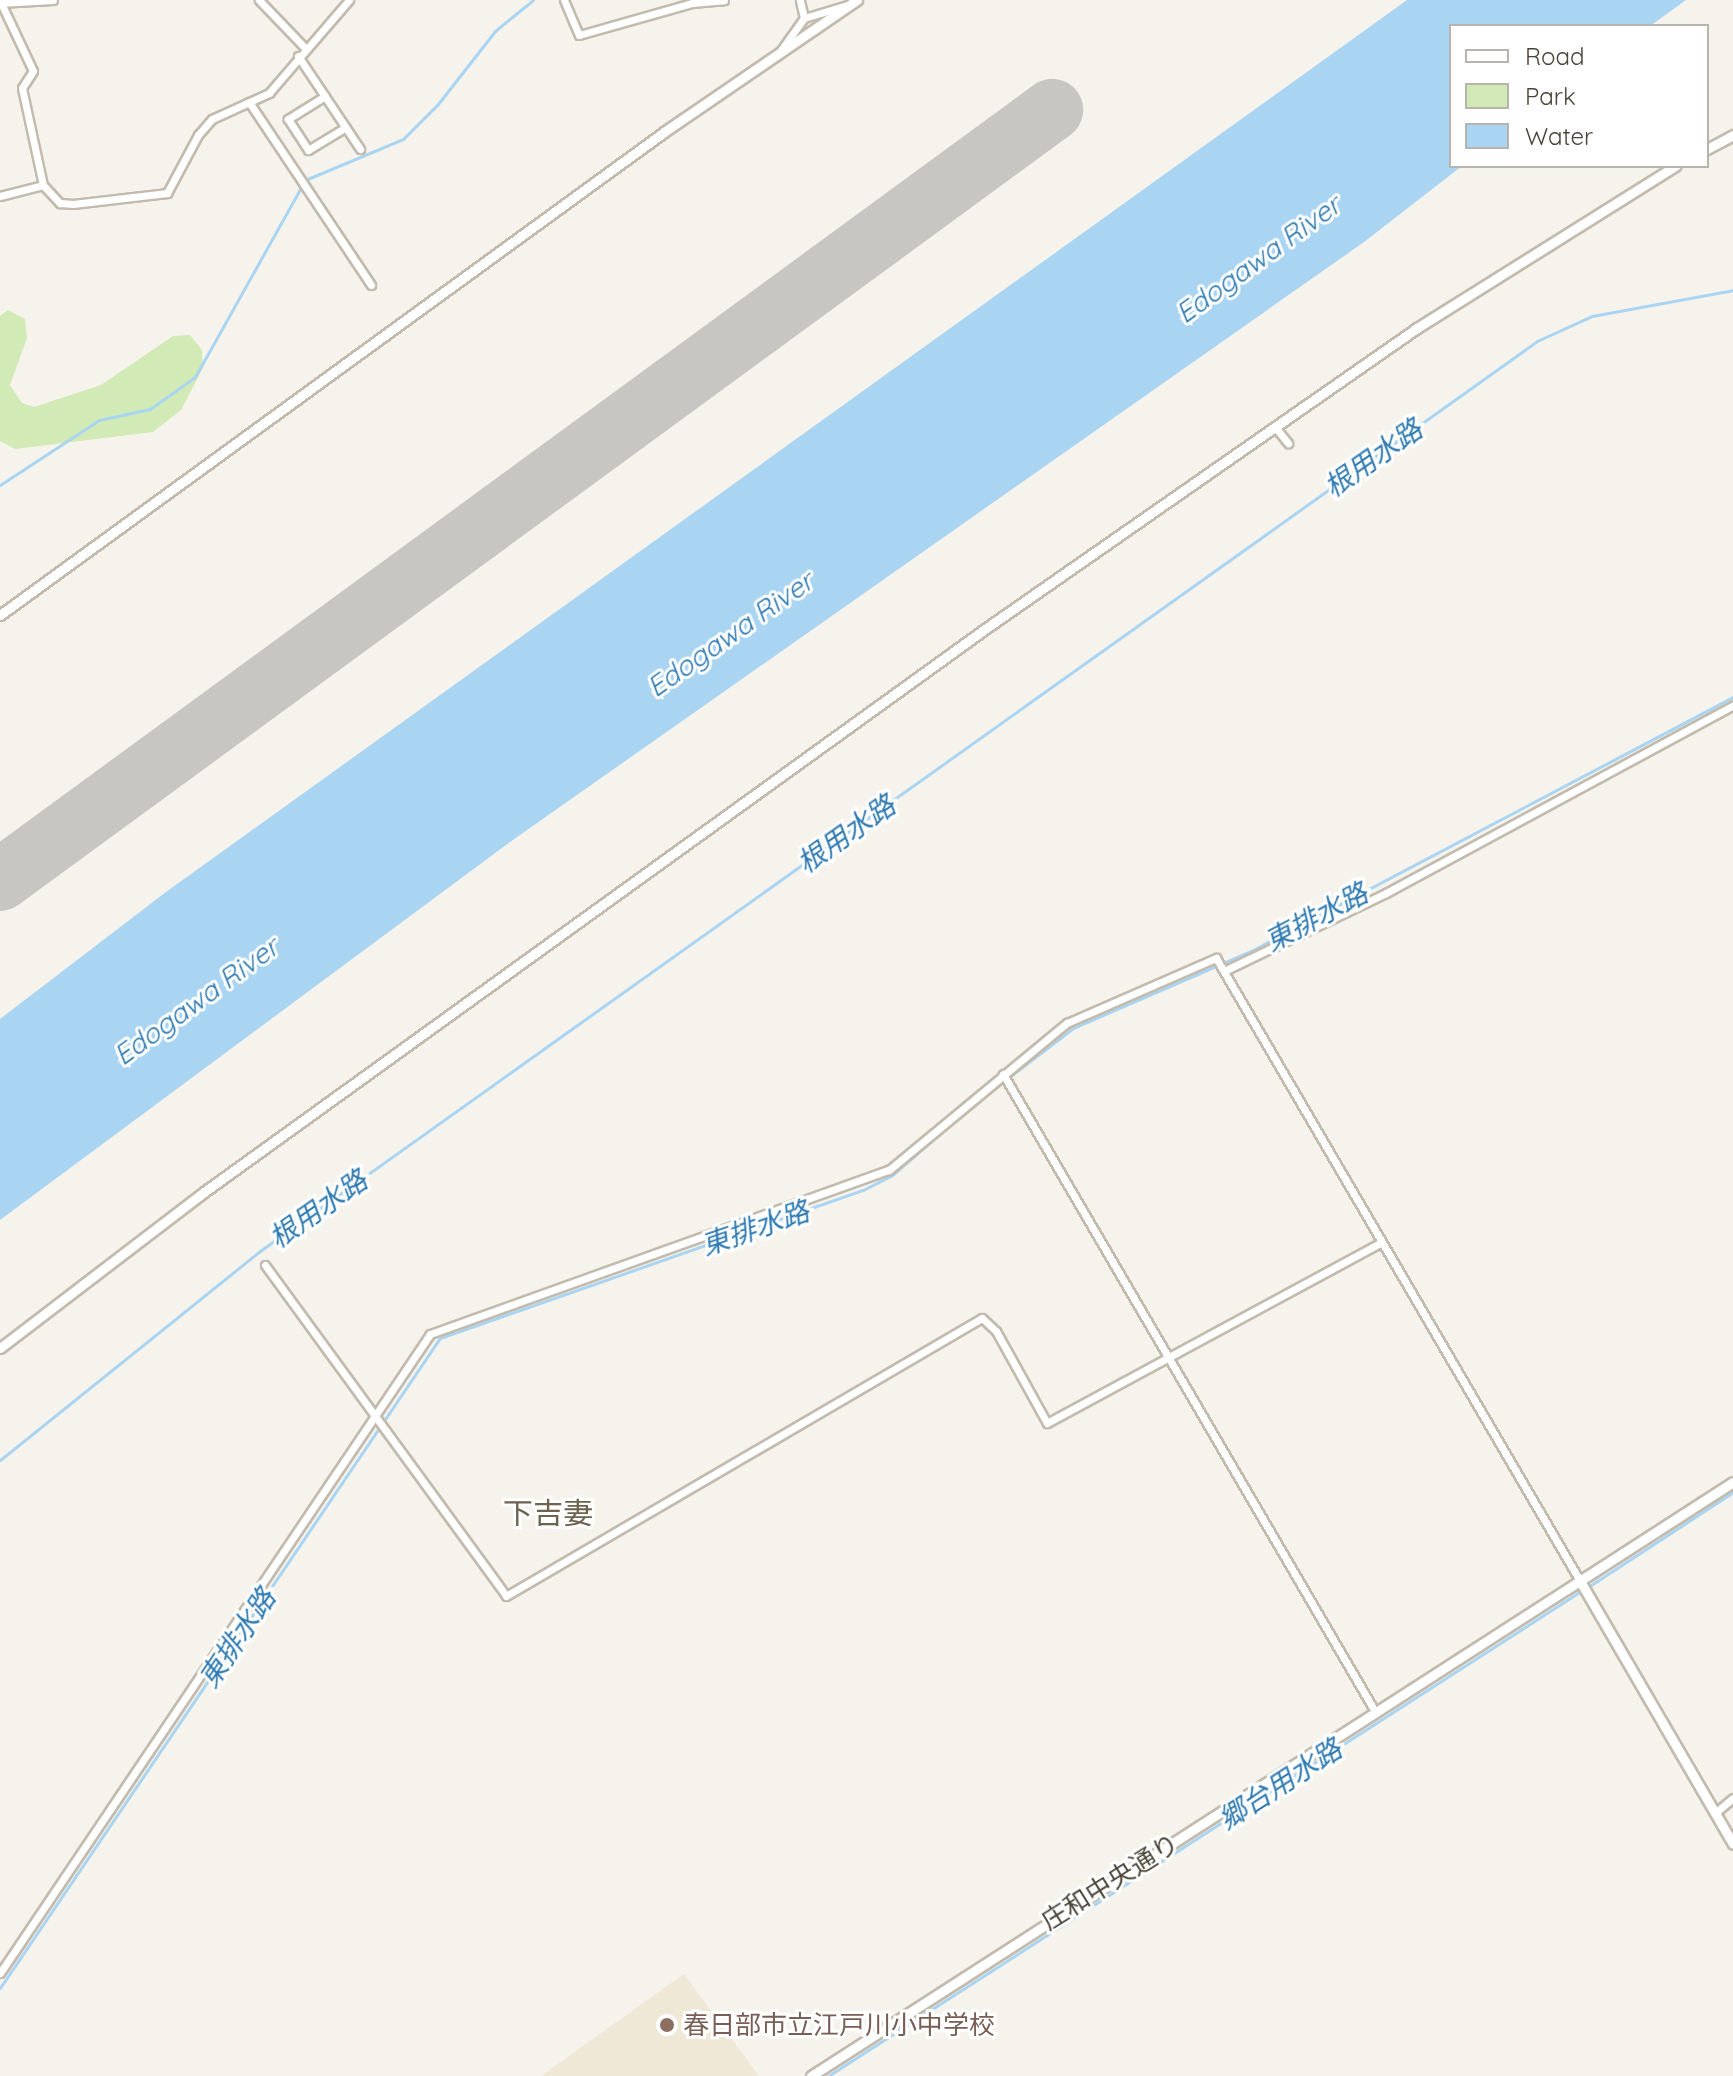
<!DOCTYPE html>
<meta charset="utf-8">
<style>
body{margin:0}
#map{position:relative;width:1733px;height:2076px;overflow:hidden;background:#f6f3ec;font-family:Quicksand,"Noto Sans JP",sans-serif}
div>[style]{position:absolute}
.education>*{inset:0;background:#efe8d6}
.green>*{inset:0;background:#d2eab5}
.water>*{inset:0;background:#a9d4f2}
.stream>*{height:3px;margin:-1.5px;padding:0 1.5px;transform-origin:1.5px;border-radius:1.5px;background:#a9d4f2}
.runway>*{height:62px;margin:-31px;padding:0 31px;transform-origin:31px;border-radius:31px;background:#c8c6c3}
.roads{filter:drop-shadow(2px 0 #c2bbae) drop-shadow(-2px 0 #c2bbae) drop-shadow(0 2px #c2bbae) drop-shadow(0 -2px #c2bbae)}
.minor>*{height:7px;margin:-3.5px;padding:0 3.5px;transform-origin:3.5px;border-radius:3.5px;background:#fff}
.tertiary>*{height:9px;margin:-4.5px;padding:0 4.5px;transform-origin:4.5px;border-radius:4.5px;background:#fff}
.dots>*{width:22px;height:22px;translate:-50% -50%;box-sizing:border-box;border:4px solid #fff;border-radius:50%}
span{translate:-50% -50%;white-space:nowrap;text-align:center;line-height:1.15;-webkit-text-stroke:6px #fff;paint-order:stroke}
.street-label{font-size:26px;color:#4b4439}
.education-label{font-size:26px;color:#785e54}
.left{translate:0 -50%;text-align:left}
.water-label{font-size:28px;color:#2e7ab2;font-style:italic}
.quarter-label{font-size:30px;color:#6e6250}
.legend{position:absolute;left:1449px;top:24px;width:260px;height:144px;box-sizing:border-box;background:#fff;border:2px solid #b7b4b0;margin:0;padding:10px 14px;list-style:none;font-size:24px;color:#4b4439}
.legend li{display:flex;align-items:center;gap:16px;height:40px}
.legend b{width:40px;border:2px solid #b7b4b0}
</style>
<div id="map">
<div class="education">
<div style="clip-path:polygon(684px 1974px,759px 2076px,540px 2076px,541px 2076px)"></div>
</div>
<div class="green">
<div style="clip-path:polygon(8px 310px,25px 319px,27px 338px,10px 385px,22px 403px,34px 407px,101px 385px,173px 336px,190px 335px,202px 350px,203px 368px,181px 410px,153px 432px,15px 449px,0 441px,0 316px)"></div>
</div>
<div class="water">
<div style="clip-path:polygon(1407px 0,1686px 0,1650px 26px,1451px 26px,1451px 166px,1462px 166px,1364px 242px,510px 842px,0 1220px,0 1019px,166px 892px)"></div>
</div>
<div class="stream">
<div style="left:0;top:485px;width:118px;rotate:-33.3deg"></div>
<div style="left:99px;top:420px;width:52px;rotate:-12.2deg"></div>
<div style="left:150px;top:409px;width:55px;rotate:-35.4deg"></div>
<div style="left:195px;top:377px;width:226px;rotate:-60.8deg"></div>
<div style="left:305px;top:180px;width:106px;rotate:-22.7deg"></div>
<div style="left:403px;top:139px;width:49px;rotate:-45deg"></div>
<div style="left:438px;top:104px;width:93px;rotate:-52deg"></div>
<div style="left:495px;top:31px;width:49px;rotate:-39.2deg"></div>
<div style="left:978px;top:1101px;width:120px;rotate:-37.5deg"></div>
<div style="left:1073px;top:1028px;width:194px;rotate:-23.4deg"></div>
<div style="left:1251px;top:951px;width:545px;rotate:-27.79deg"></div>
<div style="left:0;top:1460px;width:334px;rotate:-38.8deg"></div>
<div style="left:260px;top:1251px;width:1568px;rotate:-35.47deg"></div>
<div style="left:1537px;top:341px;width:60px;rotate:-24.4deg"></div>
<div style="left:1592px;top:316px;width:143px;rotate:-10.4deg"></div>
<div style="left:1588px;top:1587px;width:173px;rotate:-33.2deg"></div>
<div style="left:0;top:1988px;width:785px;rotate:-55.91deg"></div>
<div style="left:440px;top:1338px;width:448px;rotate:-19.3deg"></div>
<div style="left:863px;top:1190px;width:31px;rotate:-27deg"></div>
<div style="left:891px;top:1176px;width:84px;rotate:-41.1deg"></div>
<div style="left:828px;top:2076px;width:896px;rotate:-32.79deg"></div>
</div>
<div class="runway">
<div style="left:0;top:880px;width:1304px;rotate:-36.2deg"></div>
</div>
<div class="roads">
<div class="minor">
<div style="left:259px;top:0;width:65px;rotate:46.2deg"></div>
<div style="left:564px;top:0;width:38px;rotate:67deg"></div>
<div style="left:579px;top:35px;width:117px;rotate:-15.8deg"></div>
<div style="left:692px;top:3px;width:32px;rotate:-5deg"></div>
<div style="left:0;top:3px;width:53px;rotate:-3.2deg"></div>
<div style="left:1px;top:3px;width:75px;rotate:64.8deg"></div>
<div style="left:33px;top:71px;width:20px;rotate:123deg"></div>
<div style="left:22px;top:88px;width:99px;rotate:77.8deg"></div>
<div style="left:43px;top:185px;width:25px;rotate:47deg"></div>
<div style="left:60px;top:203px;width:13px;rotate:4deg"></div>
<div style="left:73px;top:204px;width:95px;rotate:-6.7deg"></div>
<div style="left:167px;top:193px;width:66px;rotate:-61.9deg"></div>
<div style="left:198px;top:135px;width:21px;rotate:-49deg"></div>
<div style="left:212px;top:119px;width:63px;rotate:-24.5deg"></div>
<div style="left:269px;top:93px;width:123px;rotate:-49.3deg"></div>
<div style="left:804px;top:18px;width:46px;rotate:-16.5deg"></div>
<div style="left:779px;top:53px;width:43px;rotate:-54.5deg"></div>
<div style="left:804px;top:18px;width:18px;rotate:-103deg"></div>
<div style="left:298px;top:56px;width:112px;rotate:56.3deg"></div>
<div style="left:325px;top:96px;width:44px;rotate:148.1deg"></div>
<div style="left:288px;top:119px;width:37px;rotate:57deg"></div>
<div style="left:308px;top:150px;width:44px;rotate:-31.2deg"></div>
<div style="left:249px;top:102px;width:220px;rotate:56.3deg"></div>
<div style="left:0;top:196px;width:44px;rotate:-14.3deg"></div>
<div style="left:1275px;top:427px;width:21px;rotate:51deg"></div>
<div style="left:1224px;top:971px;width:180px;rotate:-25.7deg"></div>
<div style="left:1386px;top:893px;width:395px;rotate:-28.4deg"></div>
<div style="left:1003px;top:1074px;width:740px;rotate:59.73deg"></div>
<div style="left:265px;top:1265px;width:409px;rotate:53.9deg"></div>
<div style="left:506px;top:1596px;width:551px;rotate:-30.29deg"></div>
<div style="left:982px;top:1318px;width:19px;rotate:43deg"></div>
<div style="left:996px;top:1331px;width:105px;rotate:61deg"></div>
<div style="left:1047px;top:1423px;width:379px;rotate:-28.4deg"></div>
<div style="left:1715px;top:1813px;width:23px;rotate:-40deg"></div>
<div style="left:0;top:1973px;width:770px;rotate:-56.06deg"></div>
<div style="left:430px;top:1334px;width:487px;rotate:-19.7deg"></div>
<div style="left:889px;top:1170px;width:231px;rotate:-39.6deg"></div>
<div style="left:1067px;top:1023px;width:163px;rotate:-23.6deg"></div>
<div style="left:1216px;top:958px;width:722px;rotate:59.7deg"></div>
</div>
<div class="tertiary">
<div style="left:1707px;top:149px;width:30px;rotate:-28deg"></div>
<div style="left:0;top:615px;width:821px;rotate:-36.03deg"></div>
<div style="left:664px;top:132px;width:234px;rotate:-34.4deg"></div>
<div style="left:0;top:1348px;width:257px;rotate:-37.4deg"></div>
<div style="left:204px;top:1192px;width:959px;rotate:-35.79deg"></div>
<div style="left:982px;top:631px;width:530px;rotate:-34.86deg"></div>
<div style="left:1417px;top:328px;width:305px;rotate:-32.1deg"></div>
<div style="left:1580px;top:1581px;width:304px;rotate:59.8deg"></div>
<div style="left:811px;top:2076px;width:1097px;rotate:-32.79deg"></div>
</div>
</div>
<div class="dots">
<div style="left:667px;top:2025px;background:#8d6e63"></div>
</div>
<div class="street-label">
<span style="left:1110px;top:1882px;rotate:-32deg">庄和中央通り</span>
</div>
<div class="education-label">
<span class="left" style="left:683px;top:2025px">春日部市立江戸川小中学校</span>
</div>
<div class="water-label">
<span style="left:1258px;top:259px;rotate:-36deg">Edogawa River</span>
<span style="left:1373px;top:458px;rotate:-35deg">根用水路</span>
<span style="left:730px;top:634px;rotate:-35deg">Edogawa River</span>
<span style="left:846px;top:834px;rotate:-35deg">根用水路</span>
<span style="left:1316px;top:917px;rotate:-28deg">東排水路</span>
<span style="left:196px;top:1001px;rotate:-36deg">Edogawa River</span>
<span style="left:318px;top:1209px;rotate:-35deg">根用水路</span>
<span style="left:755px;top:1228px;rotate:-19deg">東排水路</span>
<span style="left:237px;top:1638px;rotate:-56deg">東排水路</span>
<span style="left:1280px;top:1784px;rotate:-33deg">郷台用水路</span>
</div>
<div class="quarter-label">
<span style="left:548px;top:1513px">下吉妻</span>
</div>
<ul class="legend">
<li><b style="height:10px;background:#fff"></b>Road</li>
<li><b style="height:22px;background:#d2eab5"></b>Park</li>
<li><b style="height:22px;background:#a9d4f2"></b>Water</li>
</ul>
</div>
